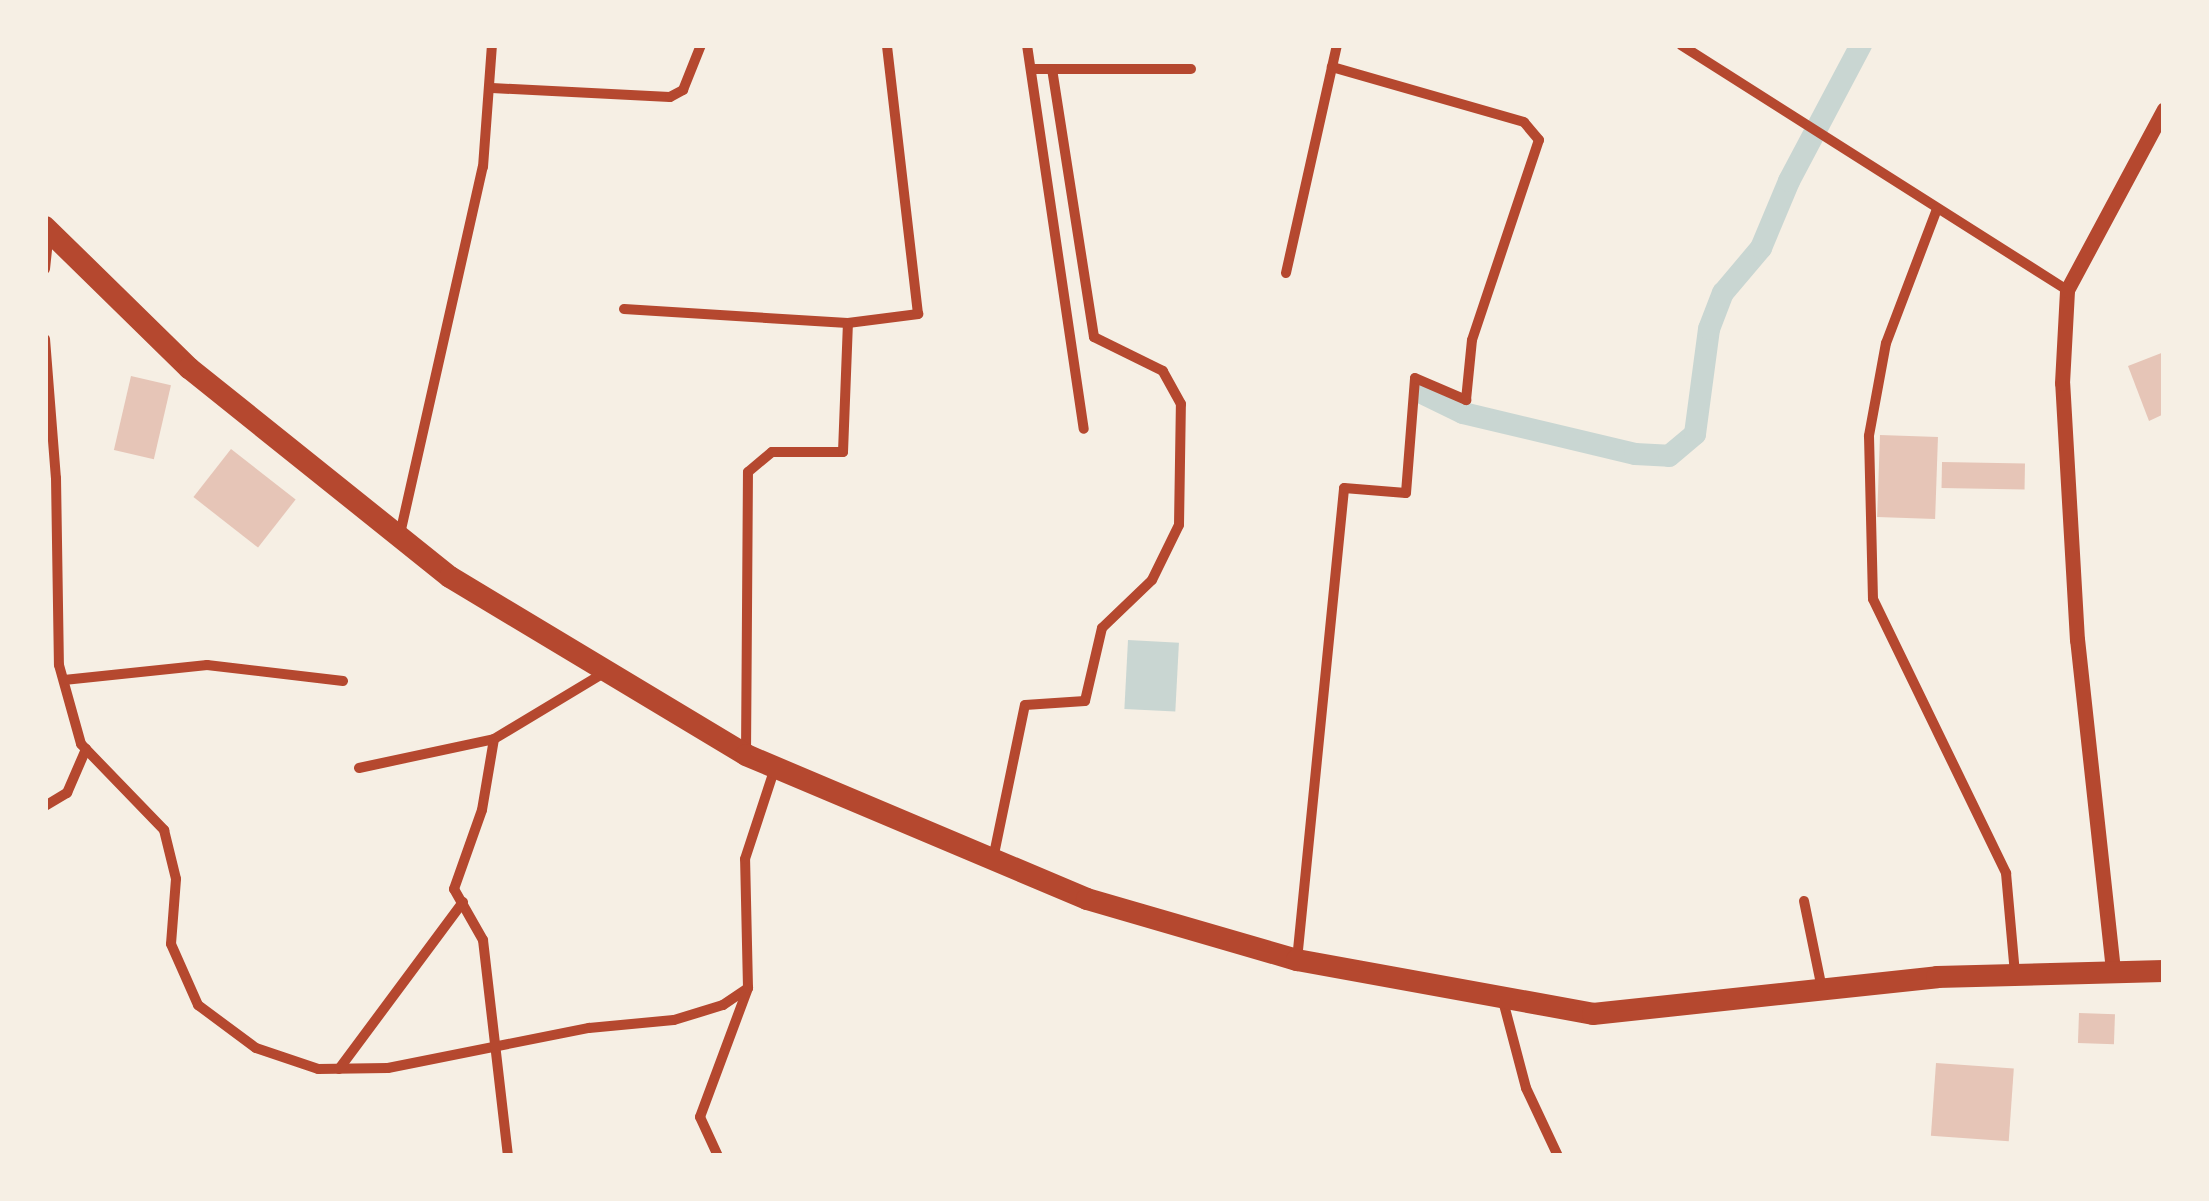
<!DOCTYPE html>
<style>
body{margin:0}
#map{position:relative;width:2209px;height:1201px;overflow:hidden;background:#f6efe4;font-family:"Times New Roman",serif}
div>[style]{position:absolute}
.water>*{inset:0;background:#c9d6d2;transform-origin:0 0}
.canal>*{height:22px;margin:-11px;padding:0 11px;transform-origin:11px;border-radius:11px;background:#c9d6d2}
.building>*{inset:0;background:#e6c5b7;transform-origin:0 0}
.minor>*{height:10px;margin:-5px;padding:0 5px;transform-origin:5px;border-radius:5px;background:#b5482f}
.tertiary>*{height:15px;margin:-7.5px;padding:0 7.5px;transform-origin:7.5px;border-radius:7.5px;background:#b5482f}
.trunk>*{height:22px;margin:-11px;padding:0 11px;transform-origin:11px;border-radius:11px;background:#b5482f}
span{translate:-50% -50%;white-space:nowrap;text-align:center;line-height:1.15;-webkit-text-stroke:8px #f6efe4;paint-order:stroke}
.frame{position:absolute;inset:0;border:48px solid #f6efe4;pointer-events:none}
</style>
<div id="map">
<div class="water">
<div style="left:1128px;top:640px;width:51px;height:69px;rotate:3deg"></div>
</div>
<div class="canal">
<div style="left:1420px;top:392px;width:48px;rotate:26deg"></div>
<div style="left:1463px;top:413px;width:177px;rotate:13.4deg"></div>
<div style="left:1635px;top:454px;width:34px;rotate:3deg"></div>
<div style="left:1669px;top:456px;width:34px;rotate:-40deg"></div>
<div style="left:1695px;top:434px;width:106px;rotate:-82.4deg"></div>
<div style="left:1709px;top:329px;width:39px;rotate:-69deg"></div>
<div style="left:1723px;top:293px;width:59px;rotate:-49.8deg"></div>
<div style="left:1761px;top:248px;width:73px;rotate:-67.3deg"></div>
<div style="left:1789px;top:181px;width:154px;rotate:-62.1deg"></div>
</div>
<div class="building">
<div style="clip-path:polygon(2164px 352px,2164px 414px,2149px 421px,2128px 366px)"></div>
<div style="left:131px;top:376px;width:41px;height:76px;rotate:13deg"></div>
<div style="left:1880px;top:435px;width:58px;height:82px;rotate:2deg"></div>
<div style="left:231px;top:449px;width:82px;height:61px;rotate:38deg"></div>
<div style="left:1942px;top:462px;width:83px;height:26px;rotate:1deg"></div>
<div style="left:2079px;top:1013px;width:36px;height:30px;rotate:2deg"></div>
<div style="left:1936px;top:1063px;width:78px;height:73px;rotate:4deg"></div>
</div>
<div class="minor">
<div style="left:1027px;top:45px;width:388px;rotate:81.6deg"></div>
<div style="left:1681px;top:45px;width:457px;rotate:32.4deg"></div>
<div style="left:1031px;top:69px;width:160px"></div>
<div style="left:492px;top:88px;width:178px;rotate:2.9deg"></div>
<div style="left:670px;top:97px;width:15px;rotate:-28deg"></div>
<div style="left:683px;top:90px;width:48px;rotate:-68.2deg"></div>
<div style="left:1937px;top:209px;width:143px;rotate:110.8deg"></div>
<div style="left:1886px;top:343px;width:95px;rotate:100.4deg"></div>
<div style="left:1869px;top:436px;width:163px;rotate:88.6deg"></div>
<div style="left:1873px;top:599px;width:305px;rotate:64.1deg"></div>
<div style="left:2006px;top:873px;width:100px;rotate:84.9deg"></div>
<div style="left:45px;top:269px;width:37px;rotate:-84deg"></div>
<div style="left:1286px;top:273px;width:234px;rotate:-77.4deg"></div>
<div style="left:624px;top:309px;width:224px;rotate:3.6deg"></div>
<div style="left:848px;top:323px;width:71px;rotate:-7.3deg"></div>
<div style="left:918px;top:314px;width:271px;rotate:-96.6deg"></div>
<div style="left:45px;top:339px;width:139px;rotate:85.5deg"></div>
<div style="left:56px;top:478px;width:187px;rotate:89.1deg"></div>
<div style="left:59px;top:665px;width:82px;rotate:74.4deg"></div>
<div style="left:81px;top:744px;width:120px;rotate:46deg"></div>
<div style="left:164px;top:830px;width:50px;rotate:76.2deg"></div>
<div style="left:176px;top:879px;width:65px;rotate:94.4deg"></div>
<div style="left:171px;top:944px;width:67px;rotate:66.1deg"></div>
<div style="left:198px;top:1005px;width:72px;rotate:36.6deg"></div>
<div style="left:256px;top:1048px;width:65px;rotate:18.7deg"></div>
<div style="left:318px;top:1069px;width:70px;rotate:-0.8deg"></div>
<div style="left:388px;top:1068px;width:205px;rotate:-11.3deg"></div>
<div style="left:589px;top:1028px;width:85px;rotate:-5.4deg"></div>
<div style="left:674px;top:1020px;width:51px;rotate:-17deg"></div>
<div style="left:723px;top:1005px;width:30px;rotate:-34deg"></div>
<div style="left:400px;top:534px;width:376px;rotate:-77.3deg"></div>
<div style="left:483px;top:167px;width:122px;rotate:-85.8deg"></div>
<div style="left:64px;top:680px;width:144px;rotate:-6deg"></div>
<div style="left:207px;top:665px;width:137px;rotate:6.7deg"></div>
<div style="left:494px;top:739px;width:72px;rotate:99.6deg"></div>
<div style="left:482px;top:810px;width:84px;rotate:109.5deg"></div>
<div style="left:454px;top:889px;width:59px;rotate:60.4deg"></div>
<div style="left:483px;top:940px;width:217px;rotate:83.4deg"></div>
<div style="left:746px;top:754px;width:282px;rotate:-89.6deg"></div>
<div style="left:748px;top:472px;width:31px;rotate:-40deg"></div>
<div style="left:772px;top:452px;width:71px"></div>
<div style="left:843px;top:452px;width:129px;rotate:-87.8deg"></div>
<div style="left:359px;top:768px;width:138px;rotate:-12.1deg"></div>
<div style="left:494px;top:739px;width:128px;rotate:-31deg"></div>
<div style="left:45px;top:806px;width:26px;rotate:-31deg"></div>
<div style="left:67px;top:793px;width:48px;rotate:-66.6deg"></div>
<div style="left:993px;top:859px;width:157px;rotate:-78.3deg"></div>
<div style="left:1025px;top:705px;width:60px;rotate:-3.8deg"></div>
<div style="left:1085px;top:701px;width:75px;rotate:-76.9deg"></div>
<div style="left:1102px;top:628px;width:69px;rotate:-43.8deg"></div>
<div style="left:1152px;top:580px;width:61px;rotate:-63.9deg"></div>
<div style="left:1179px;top:525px;width:121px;rotate:-89.1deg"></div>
<div style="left:1181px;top:404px;width:38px;rotate:-119deg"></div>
<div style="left:1163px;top:371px;width:77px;rotate:-153.8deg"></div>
<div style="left:1094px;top:337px;width:271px;rotate:-98.9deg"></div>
<div style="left:1804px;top:901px;width:90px;rotate:78.4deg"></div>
<div style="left:1297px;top:960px;width:474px;rotate:-84.3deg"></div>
<div style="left:1344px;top:488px;width:62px;rotate:4.6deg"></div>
<div style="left:1406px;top:493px;width:115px;rotate:-85.5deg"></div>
<div style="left:1415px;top:378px;width:56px;rotate:23.3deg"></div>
<div style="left:1466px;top:400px;width:60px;rotate:-84.3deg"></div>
<div style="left:1472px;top:340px;width:211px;rotate:-71.5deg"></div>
<div style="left:1539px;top:140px;width:23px;rotate:-130deg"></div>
<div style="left:1524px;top:122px;width:200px;rotate:-164deg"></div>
<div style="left:1502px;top:997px;width:94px;rotate:75.2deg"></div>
<div style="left:1526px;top:1088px;width:75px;rotate:64.8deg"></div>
<div style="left:339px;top:1069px;width:208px;rotate:-53.4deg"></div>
<div style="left:718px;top:1156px;width:43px;rotate:-114.8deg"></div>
<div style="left:700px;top:1117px;width:138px;rotate:-69.6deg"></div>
<div style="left:748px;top:988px;width:129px;rotate:-91.3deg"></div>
<div style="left:745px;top:859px;width:96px;rotate:-71.8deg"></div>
</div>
<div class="tertiary">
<div style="left:2113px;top:970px;width:332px;rotate:-96.2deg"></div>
<div style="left:2077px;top:640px;width:257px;rotate:-93.3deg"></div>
<div style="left:2062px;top:383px;width:93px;rotate:-86.9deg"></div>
<div style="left:2067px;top:290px;width:205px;rotate:-61.8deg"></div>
</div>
<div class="trunk">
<div style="left:45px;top:227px;width:202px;rotate:44.4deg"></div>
<div style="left:189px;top:368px;width:334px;rotate:38.7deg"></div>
<div style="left:450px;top:577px;width:345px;rotate:31deg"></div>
<div style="left:746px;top:755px;width:370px;rotate:22.9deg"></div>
<div style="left:1087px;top:899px;width:219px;rotate:16.2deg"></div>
<div style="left:1297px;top:960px;width:301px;rotate:10.3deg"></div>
<div style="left:1593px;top:1014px;width:346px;rotate:-6.1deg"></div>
<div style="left:1937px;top:977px;width:227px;rotate:-1.5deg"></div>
</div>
<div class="frame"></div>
</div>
